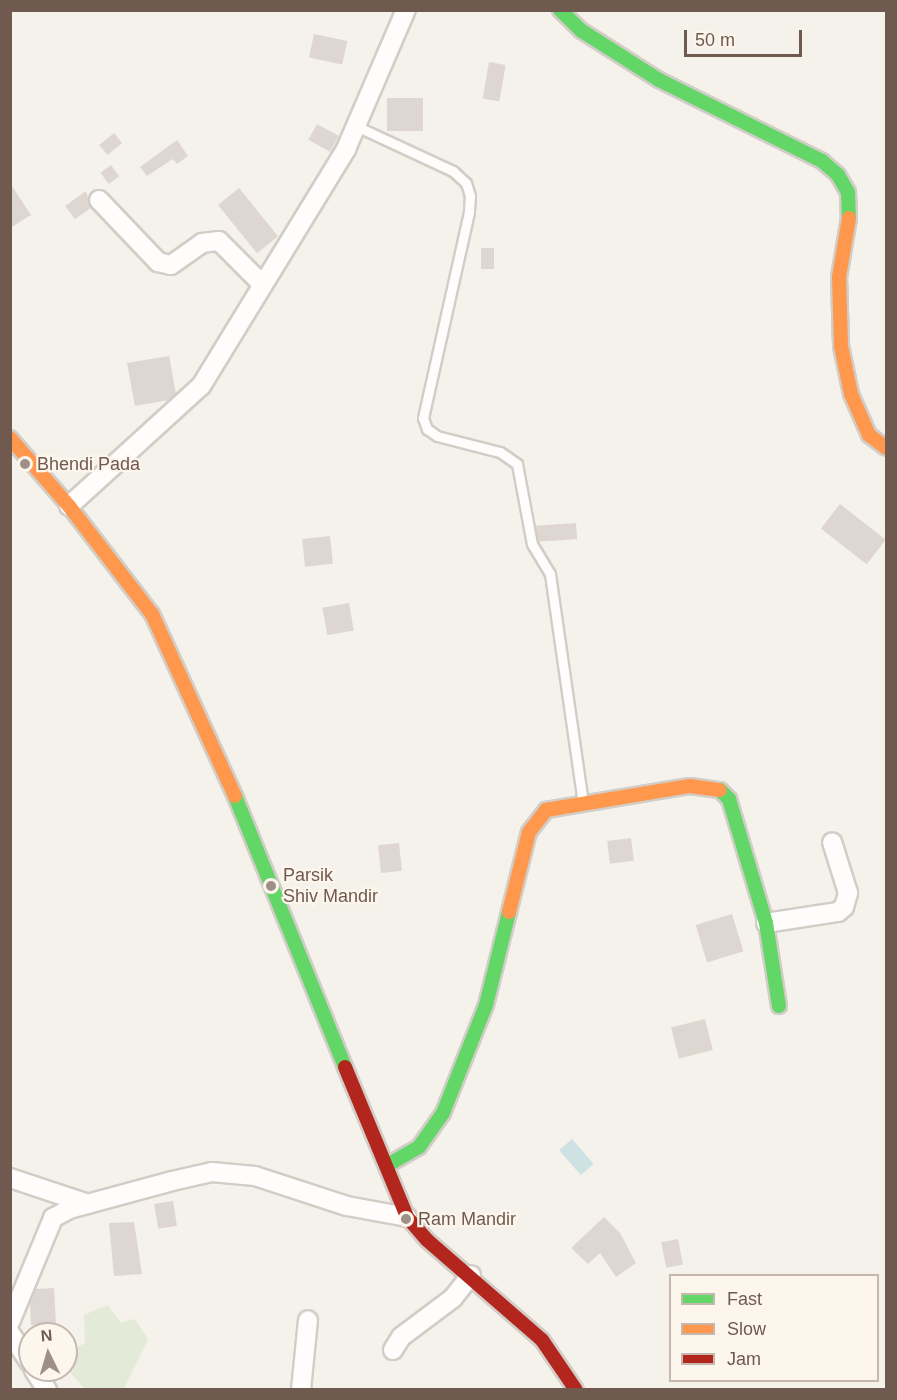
<!DOCTYPE html>
<style>
body{margin:0}
#map{position:relative;width:897px;height:1400px;overflow:hidden;background:#f5f1eb;font-family:Arial,sans-serif}
div>[style]{position:absolute}
.green>*{inset:0;background:#e3ead8}
.water>*{inset:0;background:#cee2e4;transform-origin:0 0}
.building>*{inset:0;background:#ded7d1;transform-origin:0 0}
.roads{filter:drop-shadow(2px 0 #d2cdc7) drop-shadow(-2px 0 #d2cdc7) drop-shadow(0 2px #d2cdc7) drop-shadow(0 -2px #d2cdc7)}
.lane>*{height:9px;margin:-4.5px;padding:0 4.5px;transform-origin:4.5px;border-radius:4.5px;background:#fefdfc}
.street>*{height:18px;margin:-9px;padding:0 9px;transform-origin:9px;border-radius:9px;background:#fefdfc}
.fast>*{height:14px;margin:-7px;padding:0 7px;transform-origin:7px;border-radius:7px;background:#63d668}
.slow>*{height:14px;margin:-7px;padding:0 7px;transform-origin:7px;border-radius:7px;background:#ff974d}
.jam>*{height:14px;margin:-7px;padding:0 7px;transform-origin:7px;border-radius:7px;background:#b3261e}
.dots>*{width:16px;height:16px;translate:-50% -50%;box-sizing:border-box;border:3px solid #fdf6ed;border-radius:50%}
span{translate:-50% -50%;white-space:nowrap;text-align:center;line-height:1.15;-webkit-text-stroke:4.5px #fdf6ed;paint-order:stroke}
.poi-label{font-size:18px;color:#705a4f}
.left{translate:0 -50%;text-align:left}
.frame{position:absolute;inset:0;border:12px solid #705a4f;pointer-events:none}
.legend{position:absolute;left:669px;top:1274px;width:210px;height:108px;box-sizing:border-box;background:#fdf6ed;border:2px solid #c5b8ae;margin:0;padding:8px 10px;list-style:none;font-size:18px;color:#705a4f}
.legend li{display:flex;align-items:center;gap:12px;height:30px}
.legend b{width:30px;border:2px solid #c5b8ae}
.north{position:absolute;left:18px;top:1322px;width:60px;height:60px;box-sizing:border-box;background:#fdf6ed;border:2px solid #c5b8ae;border-radius:50%;rotate:355deg;font-size:16px;font-weight:700;line-height:24px;text-align:center;color:#705a4f}
.north::after{content:'';display:block;margin:auto;width:21px;height:27px;background:#9f8f86;clip-path:polygon(50% 0,100% 100%,50% 72%,0 100%)}
.scale{position:absolute;left:684px;top:30px;width:118px;height:27px;box-sizing:border-box;border:3px solid #705a4f;border-top:0;padding-left:8px;font-size:18px;line-height:21px;white-space:nowrap;color:#705a4f;-webkit-text-stroke:4px #fdf6ed;paint-order:stroke}
</style>
<div id="map">
<div class="green">
<div style="clip-path:polygon(108px 1305px,121px 1323px,135px 1319px,148px 1339px,124px 1389px,85px 1389px,66px 1368px,66px 1353px,85px 1343px,84px 1315px)"></div>
</div>
<div class="water">
<div style="left:572px;top:1139px;width:33px;height:17px;rotate:49deg"></div>
</div>
<div class="building">
<div style="left:314px;top:34px;width:34px;height:24px;rotate:12deg"></div>
<div style="left:489px;top:62px;width:17px;height:37px;rotate:10deg"></div>
<div style="left:423px;top:98px;width:33px;height:36px;rotate:90deg"></div>
<div style="left:317px;top:124px;width:25px;height:18px;rotate:29deg"></div>
<div style="left:114px;top:133px;width:13px;height:19px;rotate:51deg"></div>
<div style="clip-path:polygon(177px 140px,188px 156px,177px 164px,173px 159px,147px 176px,140px 167px)"></div>
<div style="left:111px;top:165px;width:14px;height:13px;rotate:54deg"></div>
<div style="clip-path:polygon(10px 183px,31px 215px,10px 228px)"></div>
<div style="left:239px;top:188px;width:62px;height:27px;rotate:51deg"></div>
<div style="clip-path:polygon(86px 191px,91px 208px,75px 219px,65px 206px)"></div>
<div style="left:481px;top:248px;width:13px;height:21px"></div>
<div style="clip-path:polygon(169px 356px,176px 394px,169px 400px,135px 406px,127px 363px)"></div>
<div style="left:840px;top:504px;width:58px;height:31px;rotate:38deg"></div>
<div style="left:576px;top:523px;width:16px;height:40px;rotate:86deg"></div>
<div style="left:330px;top:536px;width:28px;height:28px;rotate:84deg"></div>
<div style="left:349px;top:603px;width:28px;height:27px;rotate:80deg"></div>
<div style="left:631px;top:838px;width:23px;height:24px;rotate:83deg"></div>
<div style="left:399px;top:843px;width:28px;height:21px;rotate:84deg"></div>
<div style="left:732px;top:914px;width:39px;height:38px;rotate:73deg"></div>
<div style="left:705px;top:1019px;width:32px;height:35px;rotate:76deg"></div>
<div style="left:173px;top:1201px;width:25px;height:19px;rotate:81deg"></div>
<div style="clip-path:polygon(604px 1217px,620px 1233px,636px 1263px,616px 1277px,600px 1253px,588px 1264px,571px 1248px)"></div>
<div style="clip-path:polygon(134px 1222px,142px 1274px,114px 1276px,109px 1223px)"></div>
<div style="left:678px;top:1239px;width:26px;height:17px;rotate:79deg"></div>
<div style="clip-path:polygon(54px 1288px,56px 1324px,31px 1325px,30px 1302px,36px 1289px)"></div>
</div>
<div class="roads">
<div class="lane">
<div style="left:356px;top:126px;width:107px;rotate:24.9deg"></div>
<div style="left:453px;top:171px;width:18px;rotate:43deg"></div>
<div style="left:466px;top:183px;width:14px;rotate:73deg"></div>
<div style="left:470px;top:196px;width:16px;rotate:94deg"></div>
<div style="left:469px;top:212px;width:211px;rotate:102.6deg"></div>
<div style="left:423px;top:418px;width:12px;rotate:70deg"></div>
<div style="left:427px;top:429px;width:12px;rotate:35deg"></div>
<div style="left:437px;top:436px;width:65px;rotate:14.3deg"></div>
<div style="left:500px;top:452px;width:21px;rotate:35deg"></div>
<div style="left:517px;top:464px;width:81px;rotate:79.4deg"></div>
<div style="left:532px;top:544px;width:35px;rotate:59deg"></div>
<div style="left:550px;top:574px;width:230px;rotate:81.8deg"></div>
</div>
<div class="street">
<div style="left:99px;top:200px;width:86px;rotate:46.4deg"></div>
<div style="left:158px;top:262px;width:13px;rotate:13deg"></div>
<div style="left:171px;top:265px;width:38px;rotate:-35deg"></div>
<div style="left:202px;top:243px;width:17px;rotate:-7deg"></div>
<div style="left:219px;top:241px;width:62px;rotate:45deg"></div>
<div style="left:69px;top:506px;width:178px;rotate:-42.3deg"></div>
<div style="left:201px;top:386px;width:278px;rotate:-58.5deg"></div>
<div style="left:346px;top:149px;width:151px;rotate:-66.7deg"></div>
<div style="left:766px;top:923px;width:73px;rotate:-8.7deg"></div>
<div style="left:838px;top:912px;width:8px;rotate:-40deg"></div>
<div style="left:844px;top:907px;width:15px;rotate:-74deg"></div>
<div style="left:848px;top:893px;width:53px;rotate:-107.4deg"></div>
<div style="left:10px;top:1178px;width:82px;rotate:18.4deg"></div>
<div style="left:10px;top:1322px;width:113px;rotate:-67.5deg"></div>
<div style="left:53px;top:1218px;width:18px;rotate:-29deg"></div>
<div style="left:69px;top:1209px;width:107px;rotate:-15.2deg"></div>
<div style="left:172px;top:1181px;width:41px;rotate:-12.7deg"></div>
<div style="left:212px;top:1172px;width:43px;rotate:5.3deg"></div>
<div style="left:255px;top:1176px;width:97px;rotate:18.1deg"></div>
<div style="left:347px;top:1206px;width:61px;rotate:10.4deg"></div>
<div style="left:10px;top:1333px;width:36px;rotate:56deg"></div>
<div style="left:393px;top:1350px;width:15px;rotate:-58deg"></div>
<div style="left:401px;top:1337px;width:65px;rotate:-36.9deg"></div>
<div style="left:453px;top:1298px;width:29px;rotate:-52deg"></div>
<div style="left:34px;top:1370px;width:24px;rotate:57deg"></div>
<div style="left:301px;top:1390px;width:70px;rotate:-84.3deg"></div>
</div>
<div class="fast">
<div style="left:560px;top:10px;width:30px;rotate:44deg"></div>
<div style="left:582px;top:31px;width:91px;rotate:32.5deg"></div>
<div style="left:659px;top:80px;width:182px;rotate:26.4deg"></div>
<div style="left:822px;top:161px;width:21px;rotate:41deg"></div>
<div style="left:838px;top:175px;width:20px;rotate:60deg"></div>
<div style="left:848px;top:192px;width:26px;rotate:88deg"></div>
<div style="left:720px;top:790px;width:13px;rotate:45deg"></div>
<div style="left:729px;top:799px;width:129px;rotate:73.4deg"></div>
<div style="left:766px;top:923px;width:84px;rotate:81.1deg"></div>
<div style="left:235px;top:796px;width:292px;rotate:67.9deg"></div>
<div style="left:386px;top:1166px;width:38px;rotate:-30deg"></div>
<div style="left:419px;top:1147px;width:42px;rotate:-54.8deg"></div>
<div style="left:443px;top:1113px;width:116px;rotate:-68.3deg"></div>
<div style="left:486px;top:1005px;width:96px;rotate:-76.1deg"></div>
</div>
<div class="slow">
<div style="left:849px;top:218px;width:60px;rotate:99.6deg"></div>
<div style="left:839px;top:277px;width:69px;rotate:88.3deg"></div>
<div style="left:841px;top:346px;width:49px;rotate:78.2deg"></div>
<div style="left:851px;top:394px;width:45px;rotate:66.3deg"></div>
<div style="left:869px;top:435px;width:21px;rotate:37deg"></div>
<div style="left:10px;top:438px;width:90px;rotate:49.1deg"></div>
<div style="left:69px;top:506px;width:136px;rotate:52.5deg"></div>
<div style="left:152px;top:614px;width:200px;rotate:65.5deg"></div>
<div style="left:509px;top:912px;width:82px;rotate:-76deg"></div>
<div style="left:529px;top:832px;width:28px;rotate:-52deg"></div>
<div style="left:546px;top:810px;width:146px;rotate:-9.5deg"></div>
<div style="left:690px;top:786px;width:30px;rotate:8deg"></div>
</div>
<div class="jam">
<div style="left:345px;top:1067px;width:162px;rotate:67.5deg"></div>
<div style="left:407px;top:1217px;width:30px;rotate:49deg"></div>
<div style="left:427px;top:1240px;width:152px;rotate:41deg"></div>
<div style="left:542px;top:1340px;width:60px;rotate:55.8deg"></div>
</div>
</div>
<div class="dots">
<div style="left:25px;top:464px;background:#9f8f86"></div>
<div style="left:271px;top:886px;background:#9f8f86"></div>
<div style="left:406px;top:1219px;background:#9f8f86"></div>
</div>
<div class="poi-label">
<span class="left" style="left:37px;top:464px">Bhendi Pada</span>
<span class="left" style="left:283px;top:886px">Parsik<br>Shiv Mandir</span>
<span class="left" style="left:418px;top:1219px">Ram Mandir</span>
</div>
<div class="frame"></div>
<ul class="legend">
<li><b style="height:8px;background:#63d668"></b>Fast</li>
<li><b style="height:8px;background:#ff974d"></b>Slow</li>
<li><b style="height:8px;background:#b3261e"></b>Jam</li>
</ul>
<div class="north">N</div>
<div class="scale">50 m</div>
</div>
